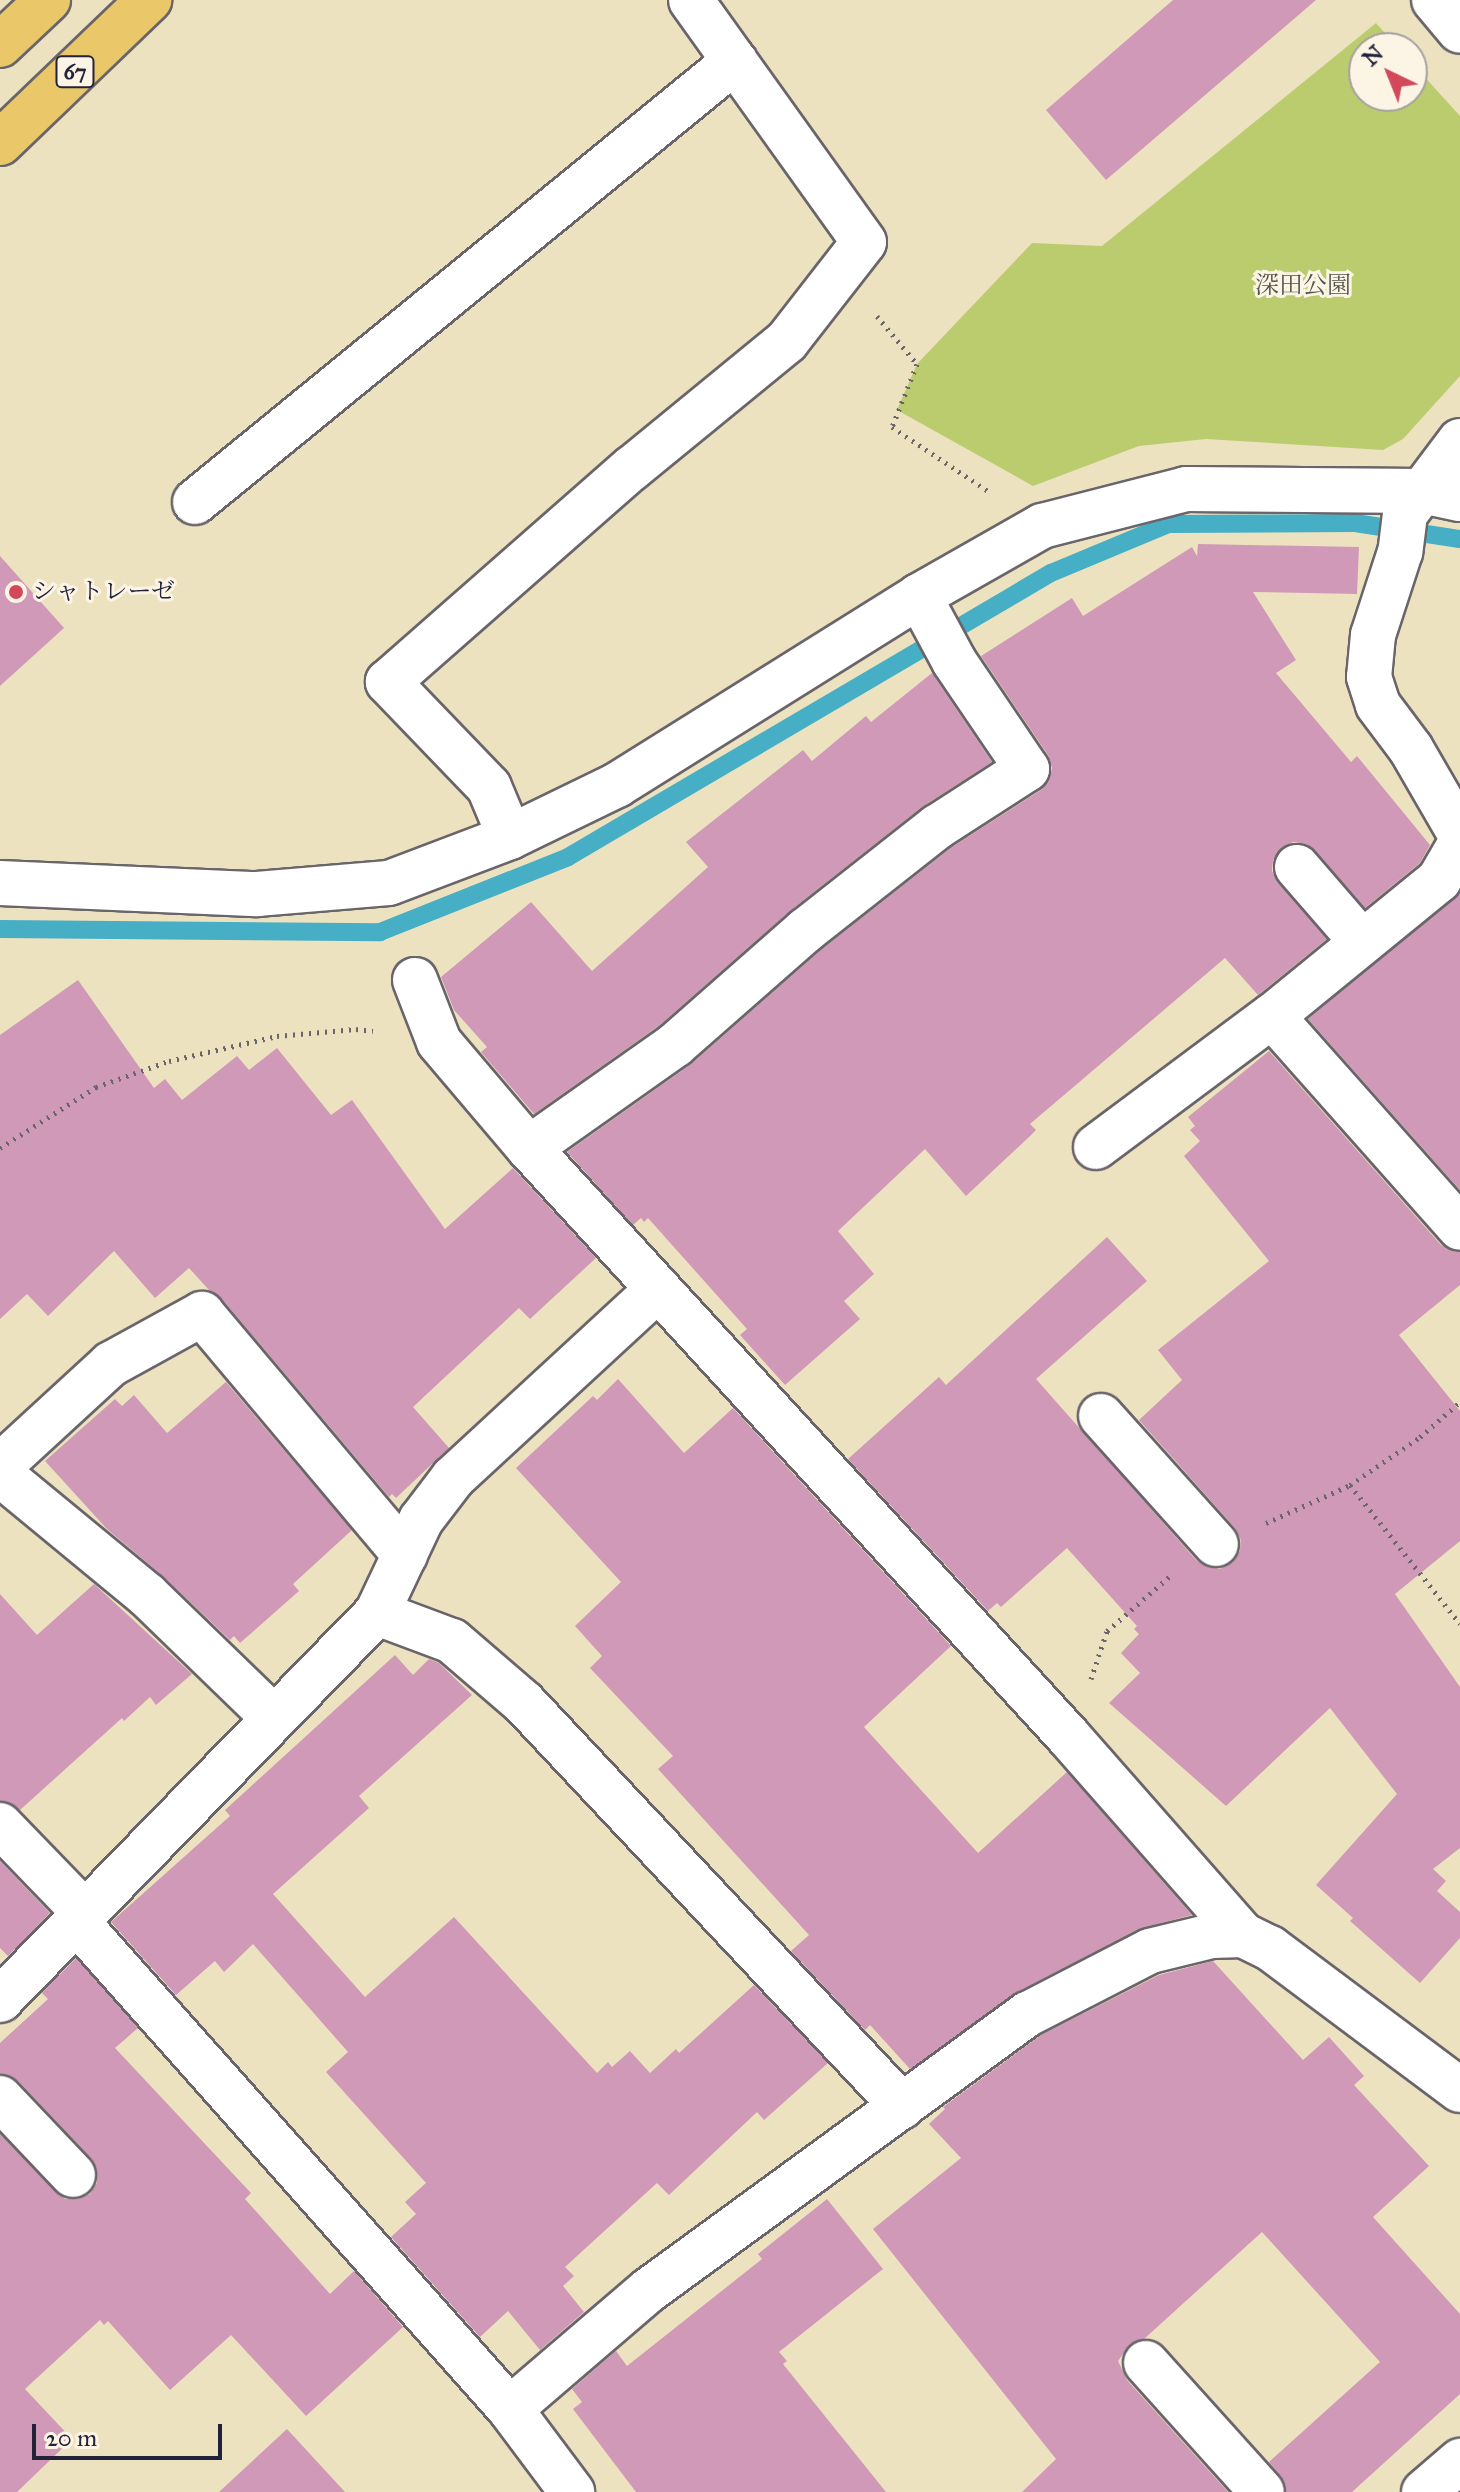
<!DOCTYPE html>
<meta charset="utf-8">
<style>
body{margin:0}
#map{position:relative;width:1460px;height:2492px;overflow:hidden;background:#ede2c0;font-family:"IM FELL Great Primer","Noto Serif JP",serif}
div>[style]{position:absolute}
.green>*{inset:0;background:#bbcc6f}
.stream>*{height:18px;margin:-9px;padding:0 9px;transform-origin:9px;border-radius:9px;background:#46aec5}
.building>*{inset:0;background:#d099b8}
.path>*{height:5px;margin-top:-2.5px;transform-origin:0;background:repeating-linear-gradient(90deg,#69656a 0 2px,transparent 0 8px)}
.roads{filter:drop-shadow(2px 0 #69656a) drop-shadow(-2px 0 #69656a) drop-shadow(0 2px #69656a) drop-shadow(0 -2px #69656a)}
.minor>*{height:44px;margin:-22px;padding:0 22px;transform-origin:22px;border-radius:22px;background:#fff}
.major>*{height:44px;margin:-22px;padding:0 22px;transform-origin:22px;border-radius:22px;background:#eac769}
.dots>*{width:22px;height:22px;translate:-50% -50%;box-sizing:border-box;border:4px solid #fcf5e5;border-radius:50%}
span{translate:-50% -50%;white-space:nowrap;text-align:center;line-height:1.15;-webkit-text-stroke:6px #fcf5e5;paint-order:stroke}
.shield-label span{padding:2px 6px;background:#fcf5e5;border:2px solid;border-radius:6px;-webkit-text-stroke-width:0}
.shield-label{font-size:22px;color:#22223b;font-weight:700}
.park-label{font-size:24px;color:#50554b}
.poi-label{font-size:24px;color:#22223b}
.left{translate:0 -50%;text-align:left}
.north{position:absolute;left:1348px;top:32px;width:80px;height:80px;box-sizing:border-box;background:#fcf5e5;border:2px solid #a5a1a1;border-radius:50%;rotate:317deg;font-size:22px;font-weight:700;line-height:32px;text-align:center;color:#22223b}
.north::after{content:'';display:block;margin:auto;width:28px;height:36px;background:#d1495b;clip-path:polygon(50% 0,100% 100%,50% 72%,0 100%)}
.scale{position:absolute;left:32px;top:2424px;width:190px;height:36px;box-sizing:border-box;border:4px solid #22223b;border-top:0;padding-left:10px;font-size:24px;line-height:28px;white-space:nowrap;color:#22223b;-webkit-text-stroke:6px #fcf5e5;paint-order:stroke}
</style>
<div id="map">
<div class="green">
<div style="clip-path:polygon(1376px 23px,1398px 48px,1364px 48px,1364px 96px,1412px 96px,1412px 63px,1460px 116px,1460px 376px,1403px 439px,1383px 450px,1206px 439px,1139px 446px,1033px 486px,897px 410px,917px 364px,1032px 243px,1102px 246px)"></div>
</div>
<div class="stream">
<div style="left:0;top:929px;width:380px;rotate:0.5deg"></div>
<div style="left:380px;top:932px;width:202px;rotate:-21.7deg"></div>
<div style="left:568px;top:857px;width:560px;rotate:-30.46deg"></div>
<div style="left:1051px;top:573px;width:128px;rotate:-22.6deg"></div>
<div style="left:1169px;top:524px;width:186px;rotate:-0.3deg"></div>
<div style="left:1355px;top:523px;width:106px;rotate:8.7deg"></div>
</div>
<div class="building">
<div style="clip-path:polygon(1173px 0,1316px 0,1106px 180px,1046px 110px)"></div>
<div style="clip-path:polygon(1198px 544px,1359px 547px,1357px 594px,1253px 592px,1296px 660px,1276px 673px,1351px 762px,1357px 756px,1430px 845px,1420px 863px,1365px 908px,1315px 850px,1306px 844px,1293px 842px,1281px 848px,1273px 860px,1272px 871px,1278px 883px,1327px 939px,1258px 995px,1225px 958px,1030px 1124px,1036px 1130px,1029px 1137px,966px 1196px,925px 1149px,838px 1231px,874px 1274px,844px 1301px,860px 1319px,785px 1385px,740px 1335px,747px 1329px,648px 1218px,644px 1222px,641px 1218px,633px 1225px,567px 1152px,690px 1065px,822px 949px,952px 847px,1041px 790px,1049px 781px,1052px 768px,1048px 755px,981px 656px,1072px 598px,1083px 616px,1192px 547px,1197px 556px)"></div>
<div style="clip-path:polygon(0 556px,64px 628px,0 686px)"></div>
<div style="clip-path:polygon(932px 673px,992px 762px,922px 807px,791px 910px,660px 1025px,534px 1114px,481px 1052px,487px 1047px,454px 1010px,441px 977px,531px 902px,592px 971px,708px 867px,686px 842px,803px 750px,812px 761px,866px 716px,871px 722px)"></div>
<div style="clip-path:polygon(1460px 893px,1460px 1190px,1308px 1019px)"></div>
<div style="clip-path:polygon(78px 980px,154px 1088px,165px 1079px,182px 1100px,237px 1056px,249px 1070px,277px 1048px,331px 1115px,352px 1100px,445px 1229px,513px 1168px,596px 1258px,530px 1319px,519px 1308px,413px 1407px,449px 1448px,396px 1498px,392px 1494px,389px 1497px,221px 1298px,209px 1290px,189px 1268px,155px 1298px,114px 1251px,48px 1316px,27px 1294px,0 1319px,0 1035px)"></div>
<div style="clip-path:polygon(1269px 1051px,1441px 1245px,1460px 1252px,1460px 1285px,1399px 1335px,1460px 1411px,1460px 1541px,1395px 1594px,1460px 1687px,1460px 1848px,1433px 1869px,1446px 1881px,1437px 1891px,1460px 1912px,1460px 1938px,1420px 1983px,1350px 1921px,1353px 1918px,1316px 1885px,1397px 1794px,1330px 1708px,1226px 1806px,1109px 1703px,1140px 1673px,1121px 1653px,1139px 1634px,1134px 1629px,1137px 1626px,1067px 1548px,1001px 1607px,997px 1603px,988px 1611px,848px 1459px,939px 1377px,946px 1385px,1107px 1237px,1147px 1281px,1036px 1379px,1197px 1561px,1208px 1567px,1220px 1569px,1233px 1562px,1240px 1551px,1241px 1540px,1235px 1528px,1139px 1420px,1182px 1380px,1158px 1350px,1269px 1261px,1184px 1156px,1200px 1141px,1190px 1130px,1195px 1126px,1188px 1117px)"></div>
<div style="clip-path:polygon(618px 1379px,684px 1453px,733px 1408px,951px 1646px,864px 1727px,978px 1853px,1067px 1772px,1192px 1915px,1139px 1929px,1017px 1992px,910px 2069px,870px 2025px,865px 2030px,791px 1951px,809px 1935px,658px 1769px,673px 1756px,590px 1668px,602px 1656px,575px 1626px,621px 1582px,516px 1468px,593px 1396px,597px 1400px)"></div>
<div style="clip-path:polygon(226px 1382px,352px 1530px,293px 1584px,299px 1591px,240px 1643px,234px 1636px,230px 1640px,164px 1577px,107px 1529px,45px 1461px,115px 1399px,122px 1406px,134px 1395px,167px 1433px)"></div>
<div style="clip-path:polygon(94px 1584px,192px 1674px,156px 1705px,150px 1697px,124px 1721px,122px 1718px,20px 1810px,0 1801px,0 1594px,37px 1635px)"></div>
<div style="clip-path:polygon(395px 1655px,413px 1675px,429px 1659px,439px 1663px,472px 1695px,359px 1796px,369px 1808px,273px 1894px,365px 1997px,454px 1917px,597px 2073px,608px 2062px,612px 2067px,630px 2051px,650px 2073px,676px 2049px,679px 2053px,754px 1985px,828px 2063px,764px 2120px,757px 2112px,669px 2195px,657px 2183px,565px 2267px,574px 2276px,563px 2286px,584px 2312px,540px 2350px,508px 2311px,480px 2337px,391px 2237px,416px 2214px,405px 2202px,426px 2183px,326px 2072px,348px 2052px,253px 1944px,224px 1972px,215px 1961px,176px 1995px,111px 1922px,230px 1816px,225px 1810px)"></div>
<div style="clip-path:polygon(0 1861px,50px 1913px,8px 1956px,0 1948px)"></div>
<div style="clip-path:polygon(76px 1958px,138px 2028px,115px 2048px,251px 2193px,245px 2199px,330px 2294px,354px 2271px,403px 2327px,306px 2416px,231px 2335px,170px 2390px,108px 2321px,104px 2325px,100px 2320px,25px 2389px,72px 2439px,17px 2492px,0 2492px,0 2134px,65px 2199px,78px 2199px,90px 2194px,97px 2183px,97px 2170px,91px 2158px,18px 2081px,0 2074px,0 2043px,48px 1999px,42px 1993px)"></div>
<div style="clip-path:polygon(1213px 1961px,1303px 2060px,1329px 2037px,1364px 2076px,1354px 2085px,1429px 2166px,1373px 2217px,1460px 2314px,1460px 2394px,1352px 2492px,1286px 2492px,1281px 2476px,1269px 2462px,1380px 2362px,1262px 2232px,1144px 2339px,1130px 2344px,1118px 2361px,1127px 2380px,1228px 2492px,1022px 2492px,1056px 2459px,873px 2229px,961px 2158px,929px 2124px,945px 2109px,943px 2107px,1041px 2035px,1159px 1975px)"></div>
<div style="clip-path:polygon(827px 2199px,883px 2269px,779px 2352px,787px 2361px,783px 2364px,886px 2492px,636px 2492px,573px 2409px,582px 2402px,572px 2389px,616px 2351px,627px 2366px,762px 2259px,758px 2254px)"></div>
<div style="clip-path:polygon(287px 2429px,345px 2492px,219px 2492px)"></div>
</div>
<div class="path">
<div style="left:877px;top:316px;width:62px;rotate:50.2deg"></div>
<div style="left:917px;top:364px;width:68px;rotate:111.6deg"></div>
<div style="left:892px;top:427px;width:119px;rotate:33.7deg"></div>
<div style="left:0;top:1148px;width:114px;rotate:-32.4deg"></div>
<div style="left:96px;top:1087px;width:77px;rotate:-19.6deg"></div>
<div style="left:169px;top:1061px;width:111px;rotate:-13deg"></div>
<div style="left:277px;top:1036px;width:79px;rotate:-5.1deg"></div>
<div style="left:356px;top:1029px;width:17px;rotate:7deg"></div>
<div style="left:1350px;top:1485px;width:177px;rotate:51.6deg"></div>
<div style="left:1266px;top:1523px;width:92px;rotate:-24.3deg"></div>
<div style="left:1350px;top:1485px;width:85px;rotate:-34.4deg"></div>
<div style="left:1420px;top:1437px;width:53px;rotate:-41.2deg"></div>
<div style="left:1091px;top:1679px;width:51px;rotate:-71.6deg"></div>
<div style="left:1107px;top:1631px;width:84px;rotate:-41.1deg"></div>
</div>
<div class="roads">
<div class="minor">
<div style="left:1434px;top:0;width:40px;rotate:50deg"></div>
<div style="left:1460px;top:441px;width:91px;rotate:127deg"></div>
<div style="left:1405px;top:514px;width:38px;rotate:97deg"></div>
<div style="left:1400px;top:552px;width:87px;rotate:108deg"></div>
<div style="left:1373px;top:635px;width:42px;rotate:95.4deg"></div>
<div style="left:1369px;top:677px;width:29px;rotate:72deg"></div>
<div style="left:1378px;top:705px;width:55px;rotate:53.1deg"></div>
<div style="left:1411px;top:749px;width:98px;rotate:60deg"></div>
<div style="left:195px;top:502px;width:697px;rotate:-39.24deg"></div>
<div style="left:510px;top:837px;width:54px;rotate:-112.8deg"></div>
<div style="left:489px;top:787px;width:146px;rotate:-133.9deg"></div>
<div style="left:388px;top:682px;width:325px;rotate:-41.3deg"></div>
<div style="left:632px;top:468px;width:200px;rotate:-39.3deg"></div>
<div style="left:787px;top:341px;width:125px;rotate:-52.1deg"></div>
<div style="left:864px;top:242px;width:297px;rotate:-125.6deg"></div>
<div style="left:1460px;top:844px;width:42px;rotate:120.3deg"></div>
<div style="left:1439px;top:880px;width:215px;rotate:140.8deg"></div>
<div style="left:1272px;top:1016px;width:283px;rotate:48.4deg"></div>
<div style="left:1297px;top:867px;width:99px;rotate:49.1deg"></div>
<div style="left:0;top:883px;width:257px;rotate:2.5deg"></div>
<div style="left:257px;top:894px;width:132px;rotate:-4.8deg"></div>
<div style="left:389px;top:883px;width:129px;rotate:-20.8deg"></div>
<div style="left:510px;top:837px;width:119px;rotate:-25.9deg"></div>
<div style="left:617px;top:785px;width:356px;rotate:-32deg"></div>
<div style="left:919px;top:596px;width:142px;rotate:-29.6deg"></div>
<div style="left:1042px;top:526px;width:149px;rotate:-14.4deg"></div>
<div style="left:1186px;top:489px;width:236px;rotate:0.5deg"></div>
<div style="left:1422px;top:491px;width:39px;rotate:12deg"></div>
<div style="left:415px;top:980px;width:66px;rotate:68.8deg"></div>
<div style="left:439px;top:1042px;width:139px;rotate:49.7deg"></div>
<div style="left:529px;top:1148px;width:798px;rotate:47.49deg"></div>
<div style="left:1068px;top:1736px;width:265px;rotate:48.7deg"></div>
<div style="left:1243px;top:1935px;width:30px;rotate:26deg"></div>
<div style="left:1270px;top:1948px;width:237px;rotate:36.8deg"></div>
<div style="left:1096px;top:1147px;width:219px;rotate:-36.7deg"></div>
<div style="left:529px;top:1148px;width:179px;rotate:-35.2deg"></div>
<div style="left:675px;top:1045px;width:174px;rotate:-41.3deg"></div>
<div style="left:806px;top:930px;width:167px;rotate:-38.2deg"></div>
<div style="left:937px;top:827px;width:107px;rotate:-32.8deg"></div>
<div style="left:1027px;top:769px;width:130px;rotate:-124.1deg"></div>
<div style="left:954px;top:661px;width:74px;rotate:-118.3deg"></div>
<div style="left:1101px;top:1416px;width:172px;rotate:48.1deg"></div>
<div style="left:0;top:1466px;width:151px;rotate:-42.6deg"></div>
<div style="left:111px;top:1364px;width:104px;rotate:-28.8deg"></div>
<div style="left:202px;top:1314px;width:315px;rotate:49.9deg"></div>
<div style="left:0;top:1474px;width:190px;rotate:39.5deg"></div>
<div style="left:147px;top:1595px;width:175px;rotate:44.1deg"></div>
<div style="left:377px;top:1613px;width:80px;rotate:20.5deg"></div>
<div style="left:452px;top:1641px;width:95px;rotate:40.7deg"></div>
<div style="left:524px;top:1703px;width:553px;rotate:46.83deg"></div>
<div style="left:0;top:1825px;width:122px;rotate:46deg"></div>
<div style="left:76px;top:1921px;width:653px;rotate:48.35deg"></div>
<div style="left:510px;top:2409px;width:104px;rotate:53.2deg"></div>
<div style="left:0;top:2000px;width:540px;rotate:-45.75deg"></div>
<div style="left:377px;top:1613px;width:103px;rotate:-64.7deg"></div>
<div style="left:421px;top:1520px;width:53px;rotate:-52.7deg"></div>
<div style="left:453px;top:1478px;width:279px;rotate:-42.7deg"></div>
<div style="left:0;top:2098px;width:106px;rotate:46.5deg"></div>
<div style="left:1146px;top:2363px;width:173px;rotate:48deg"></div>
<div style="left:510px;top:2409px;width:183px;rotate:-40.6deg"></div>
<div style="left:649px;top:2290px;width:469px;rotate:-36.1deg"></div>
<div style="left:1028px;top:2014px;width:137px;rotate:-27.3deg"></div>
<div style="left:1150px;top:1951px;width:64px;rotate:-13.6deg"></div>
<div style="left:1212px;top:1936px;width:31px;rotate:-2deg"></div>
<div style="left:1424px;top:2492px;width:48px;rotate:-40.7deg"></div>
</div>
<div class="major">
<div style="left:0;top:45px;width:66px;rotate:-43.2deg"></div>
<div style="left:0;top:143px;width:207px;rotate:-43.8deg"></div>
</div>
</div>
<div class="dots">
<div style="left:16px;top:592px;background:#d1495b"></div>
</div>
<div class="shield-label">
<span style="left:75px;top:72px">67</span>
</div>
<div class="park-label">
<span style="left:1303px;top:286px">深田公園</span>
</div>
<div class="poi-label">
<span class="left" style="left:32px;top:592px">シャトレーゼ</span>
</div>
<div class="north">N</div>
<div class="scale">20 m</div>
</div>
